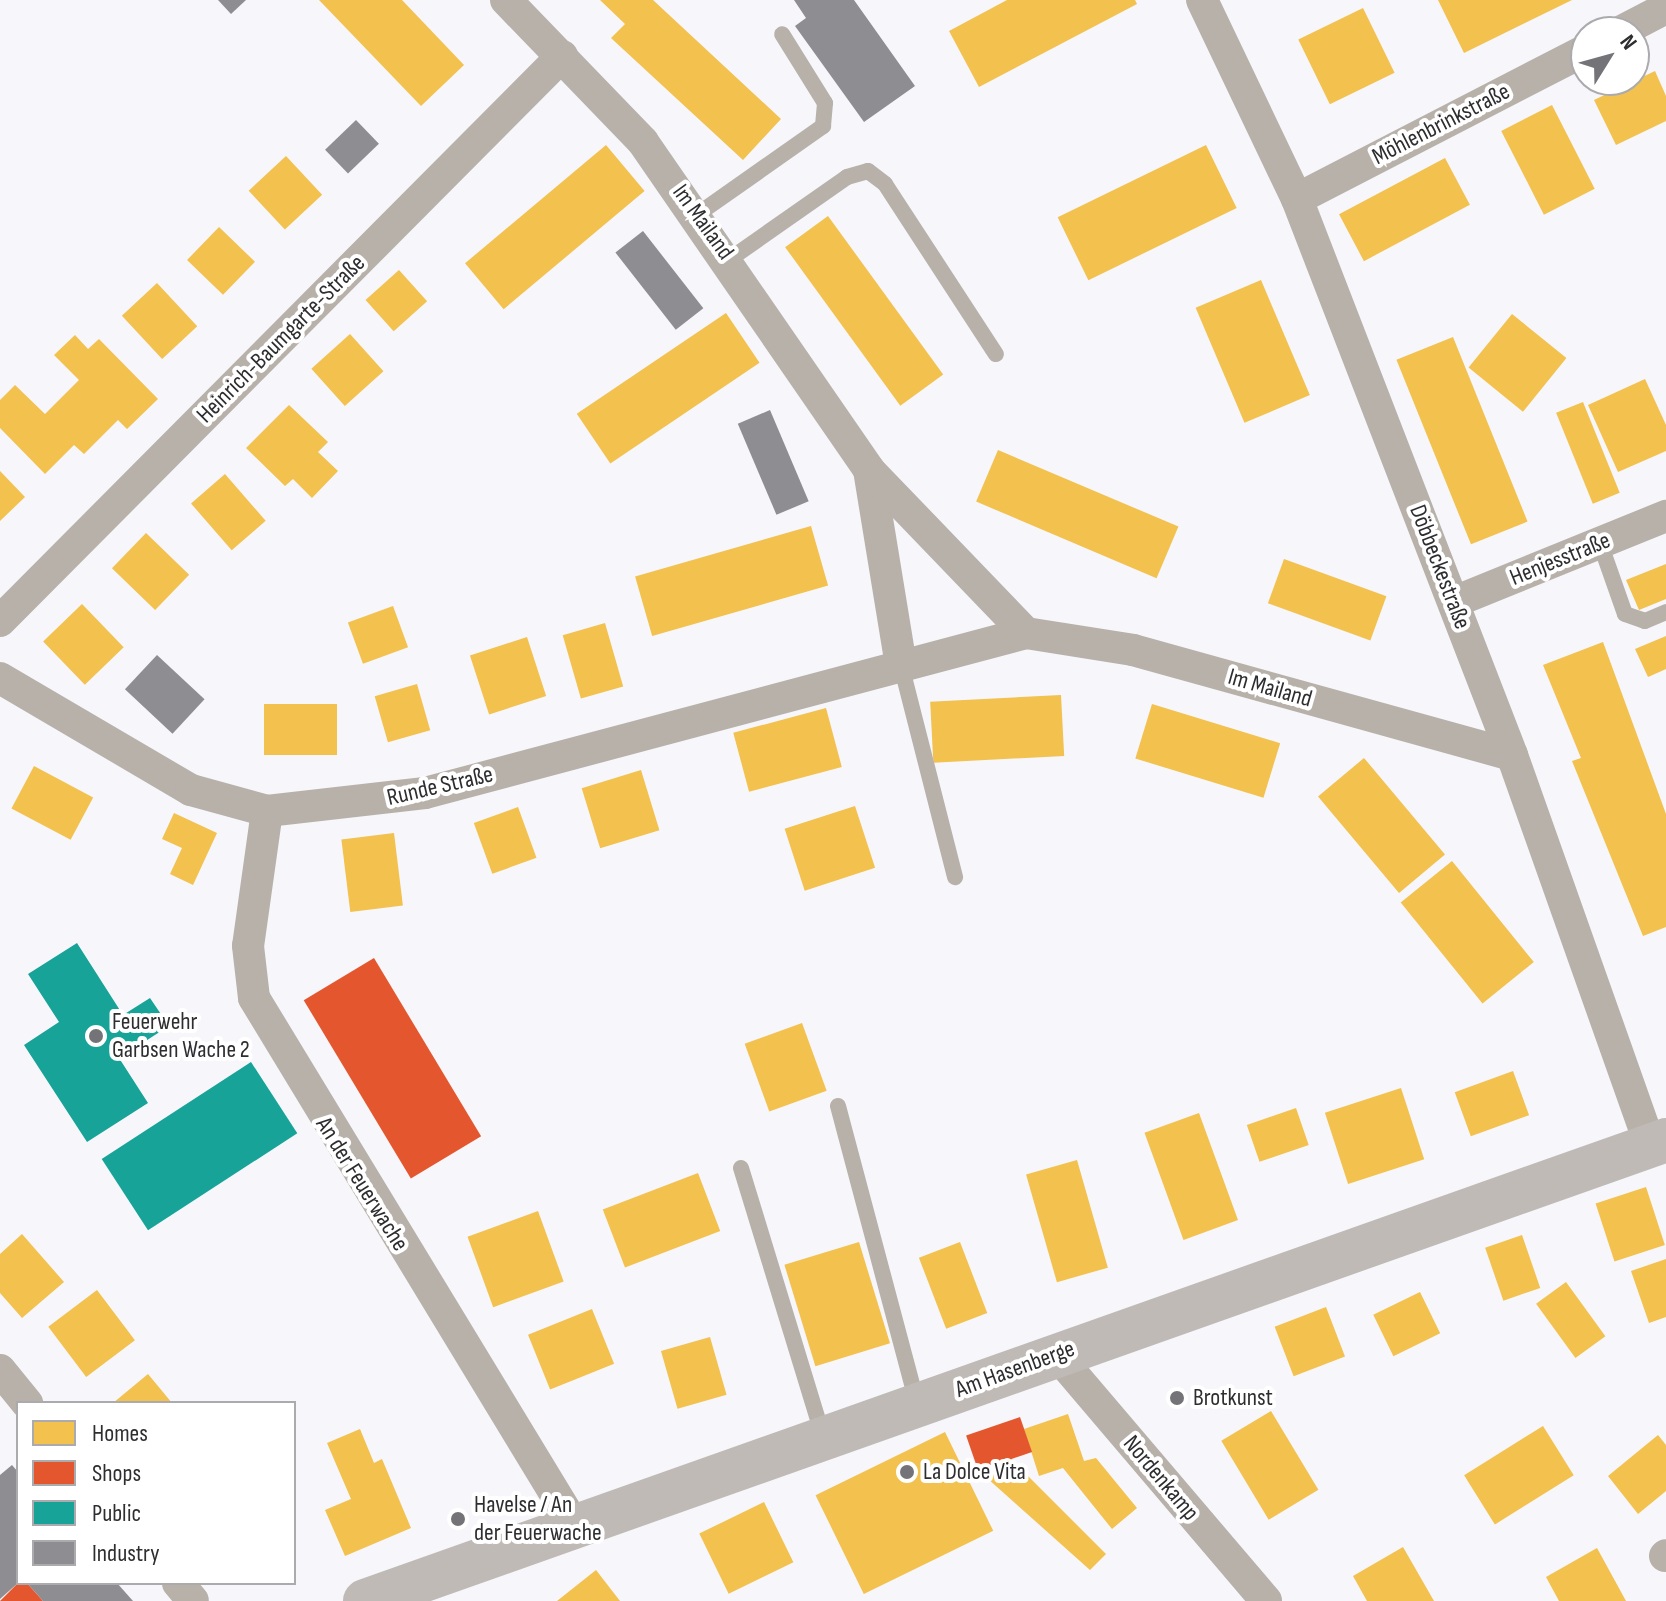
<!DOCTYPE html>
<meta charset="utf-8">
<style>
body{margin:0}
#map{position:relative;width:1666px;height:1601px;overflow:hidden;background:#f6f6fb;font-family:"Sofia Sans Condensed",sans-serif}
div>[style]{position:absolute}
.homes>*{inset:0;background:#f2c14e;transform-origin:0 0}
.shops>*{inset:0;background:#e4572e;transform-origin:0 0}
.public>*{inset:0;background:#17a398;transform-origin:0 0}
.industry>*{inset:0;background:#8d8d92;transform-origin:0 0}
.lane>*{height:16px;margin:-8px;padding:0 8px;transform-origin:8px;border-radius:8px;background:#b7b1aa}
.street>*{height:32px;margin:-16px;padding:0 16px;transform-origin:16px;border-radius:16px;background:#b7b1aa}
.secondary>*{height:44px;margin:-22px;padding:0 22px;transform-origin:22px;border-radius:22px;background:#bfbab5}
.dots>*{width:22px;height:22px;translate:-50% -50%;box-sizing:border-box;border:4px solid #fff;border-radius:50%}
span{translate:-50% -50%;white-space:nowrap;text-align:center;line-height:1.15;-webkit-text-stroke:8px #fff;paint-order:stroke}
.street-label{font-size:24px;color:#2e2e31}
.poi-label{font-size:24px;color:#2e2e31}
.left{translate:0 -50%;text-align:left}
.legend{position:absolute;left:16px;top:1401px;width:280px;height:184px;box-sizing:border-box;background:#fff;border:2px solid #ababad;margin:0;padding:10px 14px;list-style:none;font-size:24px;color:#2e2e31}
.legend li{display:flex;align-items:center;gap:16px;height:40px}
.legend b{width:40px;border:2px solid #ababad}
.north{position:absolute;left:1570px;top:16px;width:80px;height:80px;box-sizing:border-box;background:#fff;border:2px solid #ababad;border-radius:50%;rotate:53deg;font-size:22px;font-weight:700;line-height:32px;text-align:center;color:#2e2e31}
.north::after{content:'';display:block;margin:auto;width:28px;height:36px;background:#747478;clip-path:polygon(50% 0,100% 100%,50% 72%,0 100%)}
</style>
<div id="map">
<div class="homes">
<div style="clip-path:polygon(319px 0,402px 0,464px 65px,421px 106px)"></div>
<div style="clip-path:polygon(600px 0,653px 0,781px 119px,743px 160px,611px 38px,625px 24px)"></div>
<div style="clip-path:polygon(1007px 0,1135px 0,1137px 4px,979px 87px,949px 31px)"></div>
<div style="clip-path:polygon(1438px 0,1572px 0,1464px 53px)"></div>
<div style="left:1363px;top:8px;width:72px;height:72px;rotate:64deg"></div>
<div style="clip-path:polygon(1655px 71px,1666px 96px,1666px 121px,1616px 145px,1594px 100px)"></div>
<div style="left:1552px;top:105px;width:94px;height:57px;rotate:63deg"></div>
<div style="left:606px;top:145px;width:60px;height:184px;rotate:50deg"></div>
<div style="left:1206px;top:145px;width:70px;height:165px;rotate:64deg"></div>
<div style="left:286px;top:156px;width:53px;height:51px;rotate:47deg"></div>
<div style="left:1445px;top:158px;width:53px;height:120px;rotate:62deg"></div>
<div style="left:828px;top:216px;width:196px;height:53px;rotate:54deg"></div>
<div style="left:219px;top:227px;width:50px;height:46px;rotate:44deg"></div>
<div style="left:399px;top:270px;width:42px;height:45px;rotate:48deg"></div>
<div style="left:1261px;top:280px;width:125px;height:71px;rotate:67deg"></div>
<div style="left:157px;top:283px;width:59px;height:48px;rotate:47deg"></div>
<div style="left:726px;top:313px;width:60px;height:180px;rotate:56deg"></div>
<div style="left:1512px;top:314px;width:70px;height:69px;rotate:39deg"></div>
<div style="left:350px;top:334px;width:50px;height:52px;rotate:48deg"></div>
<div style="clip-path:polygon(75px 335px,88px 349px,99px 339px,158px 399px,127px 429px,118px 420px,84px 454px,74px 445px,45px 474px,0 428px,0 400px,15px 385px,45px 414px,79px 380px,54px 355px)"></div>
<div style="left:1453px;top:337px;width:199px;height:61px;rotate:68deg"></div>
<div style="clip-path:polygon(1645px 379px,1666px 425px,1666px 451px,1618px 472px,1588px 405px)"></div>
<div style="left:1583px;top:402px;width:98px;height:29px;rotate:68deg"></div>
<div style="clip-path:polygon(289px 405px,328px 442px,318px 452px,338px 471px,312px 498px,293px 479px,285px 486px,246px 448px)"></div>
<div style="left:998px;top:450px;width:196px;height:56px;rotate:23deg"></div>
<div style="clip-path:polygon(0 471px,25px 497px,0 521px)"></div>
<div style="left:225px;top:474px;width:62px;height:45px;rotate:49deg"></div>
<div style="left:811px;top:526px;width:62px;height:183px;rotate:74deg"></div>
<div style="left:146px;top:533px;width:60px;height:49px;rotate:44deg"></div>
<div style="left:1284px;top:559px;width:109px;height:47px;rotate:20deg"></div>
<div style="clip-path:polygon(1666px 564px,1666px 599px,1639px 610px,1626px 580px)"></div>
<div style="left:82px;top:604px;width:60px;height:54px;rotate:46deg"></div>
<div style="left:393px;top:606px;width:44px;height:48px;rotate:70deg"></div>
<div style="left:605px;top:623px;width:66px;height:44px;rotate:74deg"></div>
<div style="clip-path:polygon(1666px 636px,1666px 669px,1648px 677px,1635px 649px)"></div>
<div style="left:527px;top:637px;width:62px;height:60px;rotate:72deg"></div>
<div style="clip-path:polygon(1603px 642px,1666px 814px,1666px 927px,1643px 936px,1572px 761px,1581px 758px,1543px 665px)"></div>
<div style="left:417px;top:684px;width:48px;height:44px;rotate:74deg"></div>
<div style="left:1061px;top:695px;width:61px;height:131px;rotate:87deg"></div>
<div style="left:264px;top:704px;width:73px;height:51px"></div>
<div style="left:1152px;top:704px;width:134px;height:57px;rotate:17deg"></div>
<div style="left:826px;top:708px;width:61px;height:96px;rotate:75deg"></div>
<div style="left:1364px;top:758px;width:126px;height:60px;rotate:50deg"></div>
<div style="left:34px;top:766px;width:67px;height:48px;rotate:28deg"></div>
<div style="left:641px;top:770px;width:63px;height:62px;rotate:73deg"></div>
<div style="left:855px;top:806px;width:65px;height:74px;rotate:72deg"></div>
<div style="left:518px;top:807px;width:54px;height:47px;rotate:70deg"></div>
<div style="clip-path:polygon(174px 813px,217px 833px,193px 885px,170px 874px,182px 848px,162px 839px)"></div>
<div style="left:394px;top:833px;width:73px;height:53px;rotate:83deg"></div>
<div style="left:1452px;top:861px;width:130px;height:66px;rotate:51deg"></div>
<div style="left:802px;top:1023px;width:72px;height:61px;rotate:70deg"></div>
<div style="left:1513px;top:1071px;width:47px;height:62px;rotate:70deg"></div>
<div style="left:1401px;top:1088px;width:75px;height:80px;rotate:72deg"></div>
<div style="left:1296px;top:1108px;width:39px;height:52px;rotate:71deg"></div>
<div style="left:1199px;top:1113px;width:114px;height:58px;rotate:70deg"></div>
<div style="left:1077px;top:1160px;width:112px;height:53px;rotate:74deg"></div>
<div style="left:698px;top:1173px;width:62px;height:102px;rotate:69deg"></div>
<div style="left:1646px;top:1187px;width:61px;height:53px;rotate:72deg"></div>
<div style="left:538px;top:1211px;width:75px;height:75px;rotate:70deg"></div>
<div style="clip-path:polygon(22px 1234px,64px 1282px,22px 1318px,0 1293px,0 1254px)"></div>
<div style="left:1522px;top:1235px;width:56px;height:39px;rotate:71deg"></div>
<div style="left:859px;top:1242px;width:106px;height:78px;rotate:73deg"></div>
<div style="left:960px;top:1242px;width:76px;height:44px;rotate:69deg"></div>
<div style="clip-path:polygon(1666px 1259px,1666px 1317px,1649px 1323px,1631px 1271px)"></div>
<div style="left:1566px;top:1282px;width:67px;height:37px;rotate:54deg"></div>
<div style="left:97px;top:1290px;width:63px;height:61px;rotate:53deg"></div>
<div style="left:1420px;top:1292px;width:46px;height:52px;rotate:64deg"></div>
<div style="left:1326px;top:1307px;width:53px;height:55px;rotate:69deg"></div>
<div style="left:592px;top:1309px;width:59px;height:69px;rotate:68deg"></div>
<div style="left:710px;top:1337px;width:60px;height:51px;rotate:74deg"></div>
<div style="clip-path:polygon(148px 1374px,172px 1403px,113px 1403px)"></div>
<div style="left:1271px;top:1411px;width:92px;height:58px;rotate:59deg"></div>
<div style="clip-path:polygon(1068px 1414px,1084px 1461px,1096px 1458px,1137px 1508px,1112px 1529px,1063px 1468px,1039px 1476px,1024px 1429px)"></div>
<div style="left:1543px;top:1426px;width:58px;height:93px;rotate:58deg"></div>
<div style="clip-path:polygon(360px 1429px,374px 1463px,382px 1459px,411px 1528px,345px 1556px,325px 1510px,351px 1499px,327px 1443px)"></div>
<div style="left:945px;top:1432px;width:110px;height:144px;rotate:64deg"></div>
<div style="clip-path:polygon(1658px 1435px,1666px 1445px,1666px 1491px,1638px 1514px,1608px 1476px)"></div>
<div style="clip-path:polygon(1011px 1459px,1106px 1554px,1090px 1570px,978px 1470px)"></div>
<div style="left:764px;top:1502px;width:67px;height:72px;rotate:64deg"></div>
<div style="clip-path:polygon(1403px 1547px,1434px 1601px,1367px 1601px,1353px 1576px)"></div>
<div style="clip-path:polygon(1597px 1548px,1626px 1601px,1559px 1601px,1546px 1577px)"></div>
<div style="clip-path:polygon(596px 1570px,620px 1601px,557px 1601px)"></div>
</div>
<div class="shops">
<div style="left:374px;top:958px;width:208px;height:82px;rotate:59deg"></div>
<div style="left:1020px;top:1417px;width:37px;height:57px;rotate:71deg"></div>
<div style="clip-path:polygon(18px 1583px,27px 1583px,43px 1601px,0 1601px)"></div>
</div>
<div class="public">
<div style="clip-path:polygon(77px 943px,123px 1015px,150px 998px,169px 1026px,119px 1058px,148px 1103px,87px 1142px,24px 1045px,59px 1022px,28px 974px)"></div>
<div style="left:251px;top:1062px;width:85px;height:178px;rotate:57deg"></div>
</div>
<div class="industry">
<div style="clip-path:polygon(218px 0,246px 0,231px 14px)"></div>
<div style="clip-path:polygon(794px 0,854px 0,915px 86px,864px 122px,795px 26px,806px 18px)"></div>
<div style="left:356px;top:120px;width:33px;height:43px;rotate:46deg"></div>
<div style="left:643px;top:231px;width:98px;height:35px;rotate:52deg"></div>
<div style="left:770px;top:410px;width:99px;height:35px;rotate:67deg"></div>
<div style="left:157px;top:655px;width:65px;height:47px;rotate:43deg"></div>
<div style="clip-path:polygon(12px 1465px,18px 1472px,18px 1583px,0 1599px,0 1475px)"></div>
<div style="clip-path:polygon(27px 1583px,117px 1583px,133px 1601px,43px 1601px)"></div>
</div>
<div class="lane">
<div style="left:698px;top:214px;width:153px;rotate:-35.1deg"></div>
<div style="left:823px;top:126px;width:23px;rotate:-85deg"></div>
<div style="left:825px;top:103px;width:81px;rotate:-121.9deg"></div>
<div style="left:730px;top:259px;width:143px;rotate:-35deg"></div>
<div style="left:847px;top:177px;width:22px;rotate:-16deg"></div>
<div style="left:868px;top:171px;width:21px;rotate:37deg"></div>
<div style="left:885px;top:184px;width:203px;rotate:56.9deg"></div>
<div style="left:1600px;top:543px;width:75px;rotate:70.6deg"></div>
<div style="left:1625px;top:614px;width:21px;rotate:19deg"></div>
<div style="left:1645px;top:621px;width:23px;rotate:-23deg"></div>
<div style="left:901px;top:665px;width:219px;rotate:75.7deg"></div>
<div style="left:838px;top:1106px;width:307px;rotate:75.1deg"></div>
<div style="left:741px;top:1168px;width:281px;rotate:73deg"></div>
</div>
<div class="street">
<div style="left:506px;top:0;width:197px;rotate:46deg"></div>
<div style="left:643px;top:142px;width:398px;rotate:55.4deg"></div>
<div style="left:869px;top:470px;width:198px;rotate:80.7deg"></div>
<div style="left:1202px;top:0;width:221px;rotate:64.5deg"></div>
<div style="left:1297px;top:199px;width:596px;rotate:68.86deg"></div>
<div style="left:1512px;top:755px;width:414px;rotate:70.5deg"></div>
<div style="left:1620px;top:32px;width:52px;rotate:-27.6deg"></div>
<div style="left:1297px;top:199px;width:325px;rotate:-27.3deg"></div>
<div style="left:869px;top:470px;width:226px;rotate:46.1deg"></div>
<div style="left:1454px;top:602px;width:229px;rotate:-22.1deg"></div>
<div style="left:0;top:621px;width:797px;rotate:-45.15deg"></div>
<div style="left:0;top:678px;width:221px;rotate:30.4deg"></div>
<div style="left:191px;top:790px;width:79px;rotate:15.4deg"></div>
<div style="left:267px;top:811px;width:159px;rotate:-6.5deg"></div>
<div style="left:425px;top:793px;width:622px;rotate:-14.91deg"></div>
<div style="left:1026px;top:633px;width:108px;rotate:9deg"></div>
<div style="left:1133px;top:650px;width:393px;rotate:15.5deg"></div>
<div style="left:267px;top:811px;width:136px;rotate:98deg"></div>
<div style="left:248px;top:946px;width:52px;rotate:83.4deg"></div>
<div style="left:254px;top:998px;width:620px;rotate:58.72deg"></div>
<div style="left:1056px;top:1354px;width:324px;rotate:49.6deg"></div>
<div style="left:0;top:1370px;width:43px;rotate:50.7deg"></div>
<div style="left:1665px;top:1556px;width:1px;rotate:-45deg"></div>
<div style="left:178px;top:1583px;width:23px;rotate:50deg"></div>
</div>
<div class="secondary">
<div style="left:365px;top:1601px;width:1380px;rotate:-19.51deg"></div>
</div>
<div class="dots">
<div style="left:96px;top:1036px;background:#747478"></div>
<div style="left:1177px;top:1398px;background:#747478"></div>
<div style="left:907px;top:1472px;background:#747478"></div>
<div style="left:458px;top:1519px;background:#747478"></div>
</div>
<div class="street-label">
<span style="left:1441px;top:124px;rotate:-27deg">Möhlenbrinkstraße</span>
<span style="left:703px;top:222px;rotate:54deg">Im Mailand</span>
<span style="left:281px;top:339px;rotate:-45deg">Heinrich-Baumgarte-Straße</span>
<span style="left:1560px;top:559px;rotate:-22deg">Henjesstraße</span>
<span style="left:1440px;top:567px;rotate:69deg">Döbbeckestraße</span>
<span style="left:1270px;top:688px;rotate:16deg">Im Mailand</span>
<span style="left:440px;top:786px;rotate:-13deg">Runde Straße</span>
<span style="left:362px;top:1184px;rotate:58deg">An der Feuerwache</span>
<span style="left:1015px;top:1369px;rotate:-20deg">Am Hasenberge</span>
<span style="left:1161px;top:1478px;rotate:50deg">Nordenkamp</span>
</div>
<div class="poi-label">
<span class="left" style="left:112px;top:1036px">Feuerwehr<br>Garbsen Wache 2</span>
<span class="left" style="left:1193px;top:1398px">Brotkunst</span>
<span class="left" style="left:923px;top:1472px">La Dolce Vita</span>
<span class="left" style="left:474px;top:1519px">Havelse / An<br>der Feuerwache</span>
</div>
<ul class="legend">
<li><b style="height:22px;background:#f2c14e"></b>Homes</li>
<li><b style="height:22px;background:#e4572e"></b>Shops</li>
<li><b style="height:22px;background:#17a398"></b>Public</li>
<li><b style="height:22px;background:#8d8d92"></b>Industry</li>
</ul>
<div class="north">N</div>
</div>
